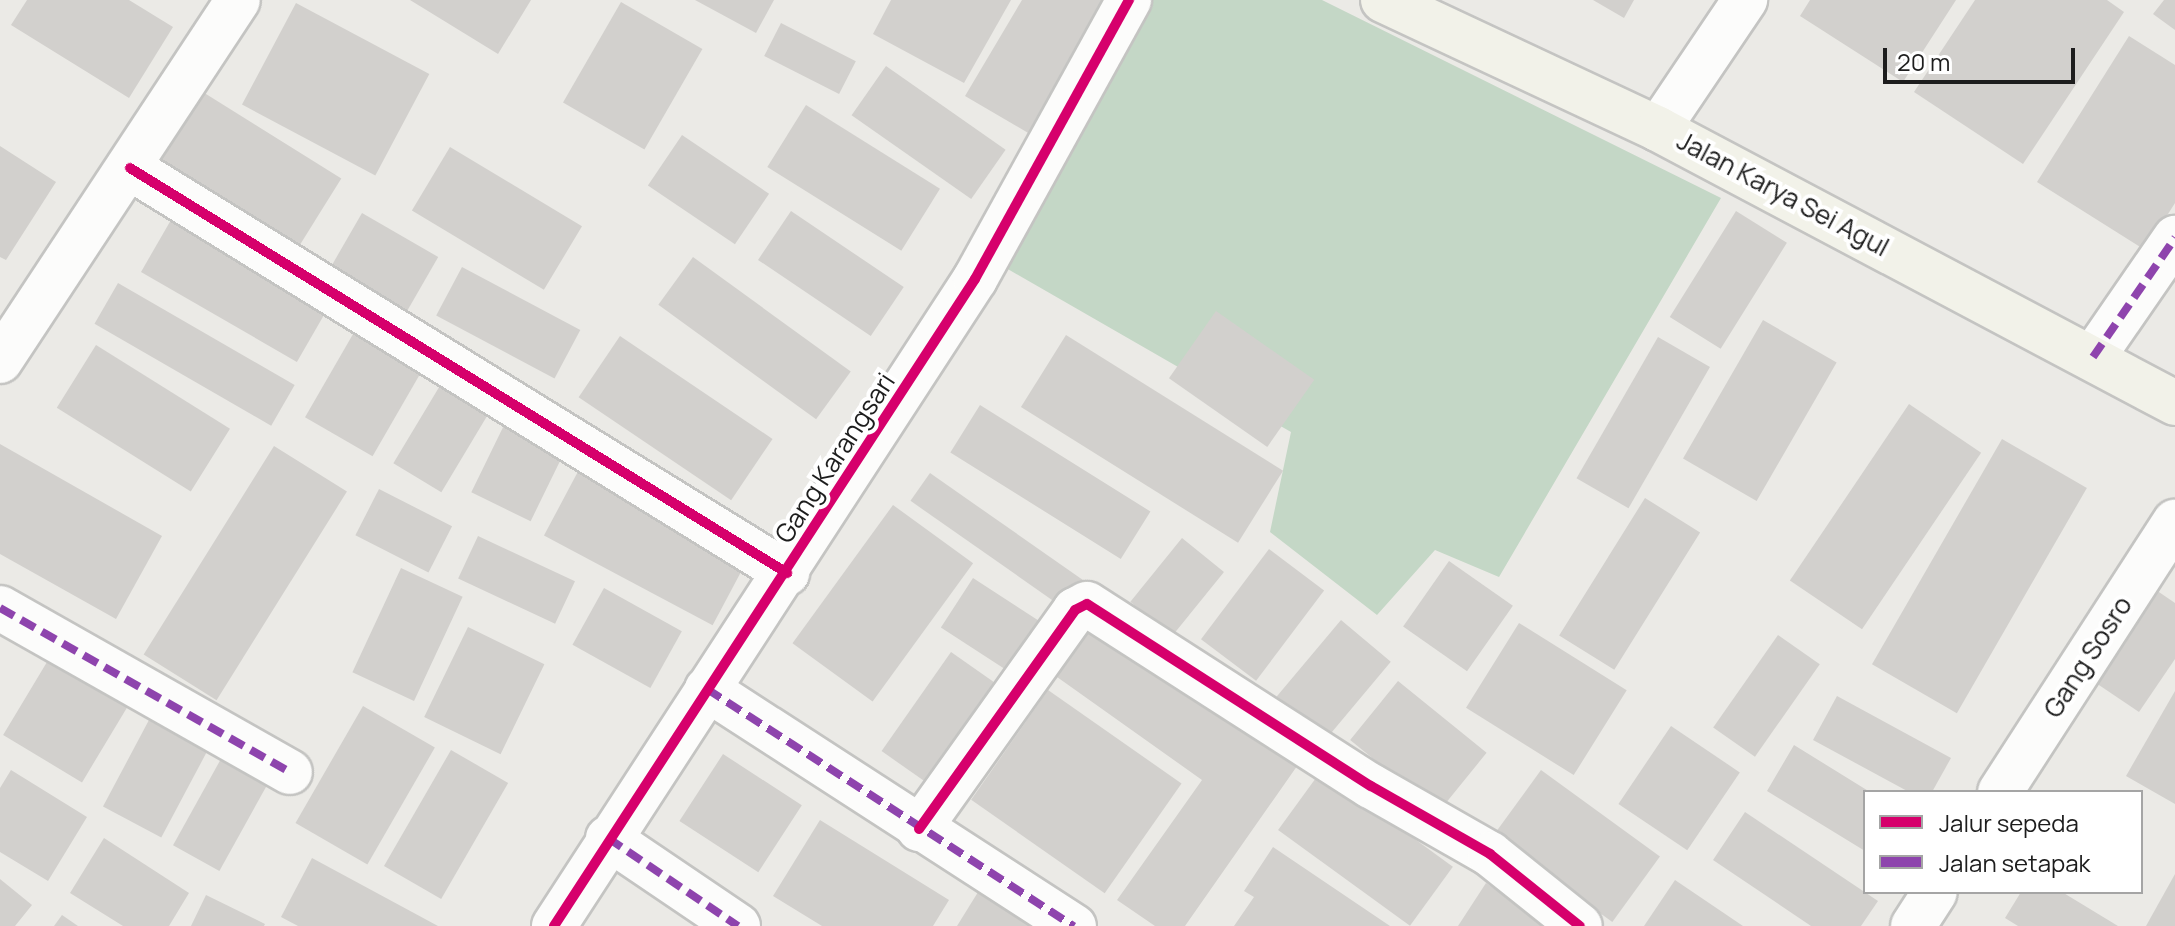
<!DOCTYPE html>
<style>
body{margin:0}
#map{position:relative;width:2175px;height:926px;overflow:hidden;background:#ebeae6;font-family:Manrope,sans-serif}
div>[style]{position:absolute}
.cemetery>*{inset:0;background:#c4d7c6}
.building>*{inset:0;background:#d2d0cd;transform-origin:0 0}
.roads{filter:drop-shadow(2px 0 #c4c4c2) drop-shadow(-2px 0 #c4c4c2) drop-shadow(0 2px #c4c4c2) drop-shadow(0 -2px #c4c4c2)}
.minor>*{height:44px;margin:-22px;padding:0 22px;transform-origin:22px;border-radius:22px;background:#fcfcfb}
.secondary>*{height:44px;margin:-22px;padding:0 22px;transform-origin:22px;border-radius:22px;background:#f2f2e9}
.quiet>*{height:8px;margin-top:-4px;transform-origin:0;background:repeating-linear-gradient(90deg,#8e44ad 0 16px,transparent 0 24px)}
.cycleway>*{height:10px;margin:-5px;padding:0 5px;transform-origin:5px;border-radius:5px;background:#d6006c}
span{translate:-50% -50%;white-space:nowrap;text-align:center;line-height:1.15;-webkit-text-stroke:8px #fff;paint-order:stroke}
.street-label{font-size:26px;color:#1d1d1d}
.legend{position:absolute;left:1863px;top:790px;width:280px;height:104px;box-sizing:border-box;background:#fff;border:2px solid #a5a5a5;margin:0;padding:10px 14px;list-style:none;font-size:24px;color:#1d1d1d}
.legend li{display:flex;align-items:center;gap:16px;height:40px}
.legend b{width:40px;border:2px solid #a5a5a5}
.scale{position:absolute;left:1883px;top:48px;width:192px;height:36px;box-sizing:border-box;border:4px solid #1d1d1d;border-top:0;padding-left:10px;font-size:24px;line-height:28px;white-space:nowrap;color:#1d1d1d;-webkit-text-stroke:6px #fff;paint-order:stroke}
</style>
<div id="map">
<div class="cemetery">
<div style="clip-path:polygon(1152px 0,1322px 0,1721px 198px,1499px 577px,1435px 550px,1377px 615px,1270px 532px,1291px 432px,1006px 268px)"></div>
</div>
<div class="building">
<div style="clip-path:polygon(27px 0,129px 0,173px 27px,129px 98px,11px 25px)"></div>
<div style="clip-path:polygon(410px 0,531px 0,498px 54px)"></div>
<div style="clip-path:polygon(695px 0,774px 0,756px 33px)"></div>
<div style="clip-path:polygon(891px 0,1011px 0,964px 83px,873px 34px)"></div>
<div style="clip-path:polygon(1022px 0,1114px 0,1035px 137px,965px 96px)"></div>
<div style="clip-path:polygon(1593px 0,1634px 0,1624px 18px)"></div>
<div style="clip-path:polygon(1810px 0,1956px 0,1903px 82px,1800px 16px)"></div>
<div style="clip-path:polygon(1975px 0,2107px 0,2124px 12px,2023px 164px,1914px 92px)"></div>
<div style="clip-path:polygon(2164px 0,2175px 0,2175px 30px,2153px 14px)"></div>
<div style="left:621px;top:2px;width:94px;height:116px;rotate:30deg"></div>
<div style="left:296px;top:3px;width:151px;height:115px;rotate:28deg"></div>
<div style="left:781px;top:23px;width:84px;height:37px;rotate:27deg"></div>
<div style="clip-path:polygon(2129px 36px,2175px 65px,2175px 203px,2145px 250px,2037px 182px)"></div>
<div style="left:886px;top:66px;width:146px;height:60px;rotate:35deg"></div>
<div style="left:198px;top:89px;width:169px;height:86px;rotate:32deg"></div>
<div style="left:806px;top:105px;width:158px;height:73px;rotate:32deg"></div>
<div style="left:682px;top:135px;width:105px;height:61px;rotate:34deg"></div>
<div style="clip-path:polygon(0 146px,56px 182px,6px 260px,0 257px)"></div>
<div style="left:450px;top:147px;width:154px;height:74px;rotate:31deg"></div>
<div style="left:791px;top:211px;width:136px;height:59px;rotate:34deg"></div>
<div style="left:1736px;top:211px;width:60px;height:125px;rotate:32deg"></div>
<div style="left:175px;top:213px;width:180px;height:68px;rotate:30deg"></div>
<div style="left:362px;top:213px;width:88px;height:66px;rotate:30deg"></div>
<div style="left:693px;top:257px;width:195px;height:59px;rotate:36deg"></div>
<div style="left:462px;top:267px;width:134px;height:55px;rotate:28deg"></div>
<div style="left:118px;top:283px;width:204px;height:47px;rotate:30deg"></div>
<div style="left:1216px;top:311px;width:120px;height:82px;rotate:35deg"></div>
<div style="left:1763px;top:320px;width:85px;height:160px;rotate:30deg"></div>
<div style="left:360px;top:322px;width:78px;height:110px;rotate:30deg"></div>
<div style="left:1066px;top:335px;width:256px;height:85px;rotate:32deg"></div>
<div style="left:620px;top:336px;width:184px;height:74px;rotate:34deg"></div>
<div style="left:1658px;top:337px;width:60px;height:163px;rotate:30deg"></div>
<div style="left:96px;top:345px;width:158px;height:74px;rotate:32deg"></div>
<div style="left:450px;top:369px;width:56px;height:110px;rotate:31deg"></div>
<div style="left:1909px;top:404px;width:87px;height:213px;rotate:34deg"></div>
<div style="left:980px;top:405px;width:201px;height:56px;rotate:32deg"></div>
<div style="left:509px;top:415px;width:66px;height:86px;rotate:26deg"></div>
<div style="left:2002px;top:439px;width:98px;height:260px;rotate:30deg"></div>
<div style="clip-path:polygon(0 444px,162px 536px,116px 619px,0 554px)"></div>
<div style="left:274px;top:446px;width:86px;height:246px;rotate:32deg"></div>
<div style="left:582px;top:464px;width:191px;height:81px;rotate:28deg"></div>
<div style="left:930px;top:473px;width:188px;height:34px;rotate:35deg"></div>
<div style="left:379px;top:489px;width:82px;height:52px;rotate:27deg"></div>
<div style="left:1645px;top:498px;width:65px;height:162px;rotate:32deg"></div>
<div style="left:893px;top:505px;width:99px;height:171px;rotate:36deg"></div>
<div style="left:478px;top:536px;width:107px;height:47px;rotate:25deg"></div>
<div style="left:1182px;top:538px;width:54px;height:82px;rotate:39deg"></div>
<div style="left:1269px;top:549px;width:69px;height:113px;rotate:37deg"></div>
<div style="left:1449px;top:561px;width:78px;height:80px;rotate:35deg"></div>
<div style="left:401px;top:568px;width:68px;height:115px;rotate:25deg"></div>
<div style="left:973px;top:578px;width:90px;height:59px;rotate:33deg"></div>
<div style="left:604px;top:588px;width:89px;height:65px;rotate:29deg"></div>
<div style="clip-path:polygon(2153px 588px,2175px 603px,2175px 659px,2139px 712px,2090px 679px)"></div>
<div style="clip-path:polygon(1093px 612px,1302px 759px,1185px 926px,1155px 926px,1117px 900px,1202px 780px,1050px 672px)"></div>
<div style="left:1341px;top:620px;width:65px;height:100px;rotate:40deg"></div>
<div style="left:1519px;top:623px;width:127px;height:100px;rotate:32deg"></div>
<div style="left:468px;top:627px;width:85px;height:100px;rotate:26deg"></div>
<div style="left:1778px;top:635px;width:51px;height:113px;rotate:35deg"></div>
<div style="left:951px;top:652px;width:67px;height:121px;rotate:35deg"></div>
<div style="left:50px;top:657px;width:92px;height:91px;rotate:31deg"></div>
<div style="left:1398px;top:681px;width:114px;height:76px;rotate:39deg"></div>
<div style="left:1048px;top:690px;width:163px;height:134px;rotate:35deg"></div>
<div style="clip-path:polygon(2175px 691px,2175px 804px,2126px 776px)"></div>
<div style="clip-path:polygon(1837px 696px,1951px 758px,1932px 792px,1909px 792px,1813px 740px)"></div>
<div style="left:363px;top:706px;width:83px;height:135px;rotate:30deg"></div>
<div style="left:149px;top:720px;width:66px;height:98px;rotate:28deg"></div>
<div style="left:1671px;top:726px;width:83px;height:94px;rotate:34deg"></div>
<div style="clip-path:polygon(1794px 745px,1870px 792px,1865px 792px,1865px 851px,1767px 791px)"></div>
<div style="left:451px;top:750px;width:66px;height:134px;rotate:30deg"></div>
<div style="left:723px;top:754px;width:94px;height:80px;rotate:33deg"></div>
<div style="left:222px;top:757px;width:53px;height:101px;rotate:29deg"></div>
<div style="clip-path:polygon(11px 770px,87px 817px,48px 881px,0 852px,0 788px)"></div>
<div style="left:1541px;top:770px;width:147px;height:81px;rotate:36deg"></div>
<div style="left:1321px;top:771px;width:163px;height:73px;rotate:36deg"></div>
<div style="clip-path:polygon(1745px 812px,1878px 901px,1861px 926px,1811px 926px,1713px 860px)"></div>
<div style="clip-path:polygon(820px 820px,949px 900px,933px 926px,822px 926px,773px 896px)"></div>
<div style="clip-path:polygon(104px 838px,189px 893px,169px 926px,123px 926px,70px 893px)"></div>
<div style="clip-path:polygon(1273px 847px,1390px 926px,1234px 926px,1254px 897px,1244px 891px)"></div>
<div style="clip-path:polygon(312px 858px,438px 926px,298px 926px,281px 917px)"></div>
<div style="clip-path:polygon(2175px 874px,2175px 926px,2146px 926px)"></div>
<div style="clip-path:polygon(988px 876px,1052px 926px,957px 926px)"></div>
<div style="clip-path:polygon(0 879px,32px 905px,15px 926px,0 926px)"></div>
<div style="clip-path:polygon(1675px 880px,1743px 926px,1644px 926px)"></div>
<div style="clip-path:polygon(1486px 883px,1550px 926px,1458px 926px)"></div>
<div style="clip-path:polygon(2021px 892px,2062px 892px,2118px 926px,2018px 926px,2005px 918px)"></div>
<div style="clip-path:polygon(206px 895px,265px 924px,264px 926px,191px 926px)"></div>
<div style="clip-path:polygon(62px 915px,78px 926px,54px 926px)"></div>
</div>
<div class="roads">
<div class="minor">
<div style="left:1658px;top:129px;width:156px;rotate:-56deg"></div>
<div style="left:130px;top:168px;width:772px;rotate:31.65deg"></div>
<div style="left:2093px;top:357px;width:145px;rotate:-55.4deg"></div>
<div style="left:0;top:361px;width:432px;rotate:-56.6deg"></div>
<div style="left:0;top:608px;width:333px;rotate:29.5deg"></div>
<div style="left:707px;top:689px;width:437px;rotate:32.9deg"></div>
<div style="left:2000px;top:792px;width:322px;rotate:-57.1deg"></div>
<div style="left:919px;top:829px;width:269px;rotate:-54.5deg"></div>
<div style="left:1075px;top:610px;width:13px;rotate:-27deg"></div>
<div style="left:1087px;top:604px;width:337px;rotate:32.7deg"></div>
<div style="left:1371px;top:786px;width:137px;rotate:29.7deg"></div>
<div style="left:1490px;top:854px;width:115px;rotate:38.7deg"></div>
<div style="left:608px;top:838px;width:157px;rotate:34.1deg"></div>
<div style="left:554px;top:926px;width:772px;rotate:-56.95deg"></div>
<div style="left:975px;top:279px;width:319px;rotate:-61.1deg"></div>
<div style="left:1913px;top:926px;width:40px;rotate:-57.1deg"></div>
</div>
<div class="secondary">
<div style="left:1383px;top:0;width:304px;rotate:25.1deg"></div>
<div style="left:1658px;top:129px;width:585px;rotate:27.92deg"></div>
</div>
</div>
<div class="quiet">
<div style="left:2093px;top:357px;width:145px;rotate:-55.4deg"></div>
<div style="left:0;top:608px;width:333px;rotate:29.5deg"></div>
<div style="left:707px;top:689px;width:437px;rotate:32.9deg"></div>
<div style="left:608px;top:838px;width:157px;rotate:34.1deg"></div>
</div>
<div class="cycleway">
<div style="left:130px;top:168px;width:772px;rotate:31.65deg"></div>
<div style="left:919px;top:829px;width:269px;rotate:-54.5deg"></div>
<div style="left:1075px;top:610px;width:13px;rotate:-27deg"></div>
<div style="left:1087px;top:604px;width:337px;rotate:32.7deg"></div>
<div style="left:1371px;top:786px;width:137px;rotate:29.7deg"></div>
<div style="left:1490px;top:854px;width:115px;rotate:38.7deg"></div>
<div style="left:554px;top:926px;width:772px;rotate:-56.95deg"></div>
<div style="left:975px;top:279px;width:319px;rotate:-61.1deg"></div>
</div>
<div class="street-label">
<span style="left:1783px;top:194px;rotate:28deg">Jalan Karya Sei Agul</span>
<span style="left:835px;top:458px;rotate:-57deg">Gang Karangsari</span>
<span style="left:2088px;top:657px;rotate:-57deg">Gang Sosro</span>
</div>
<ul class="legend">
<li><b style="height:10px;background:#d6006c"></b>Jalur sepeda</li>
<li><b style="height:10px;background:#8e44ad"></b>Jalan setapak</li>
</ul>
<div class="scale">20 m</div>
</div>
